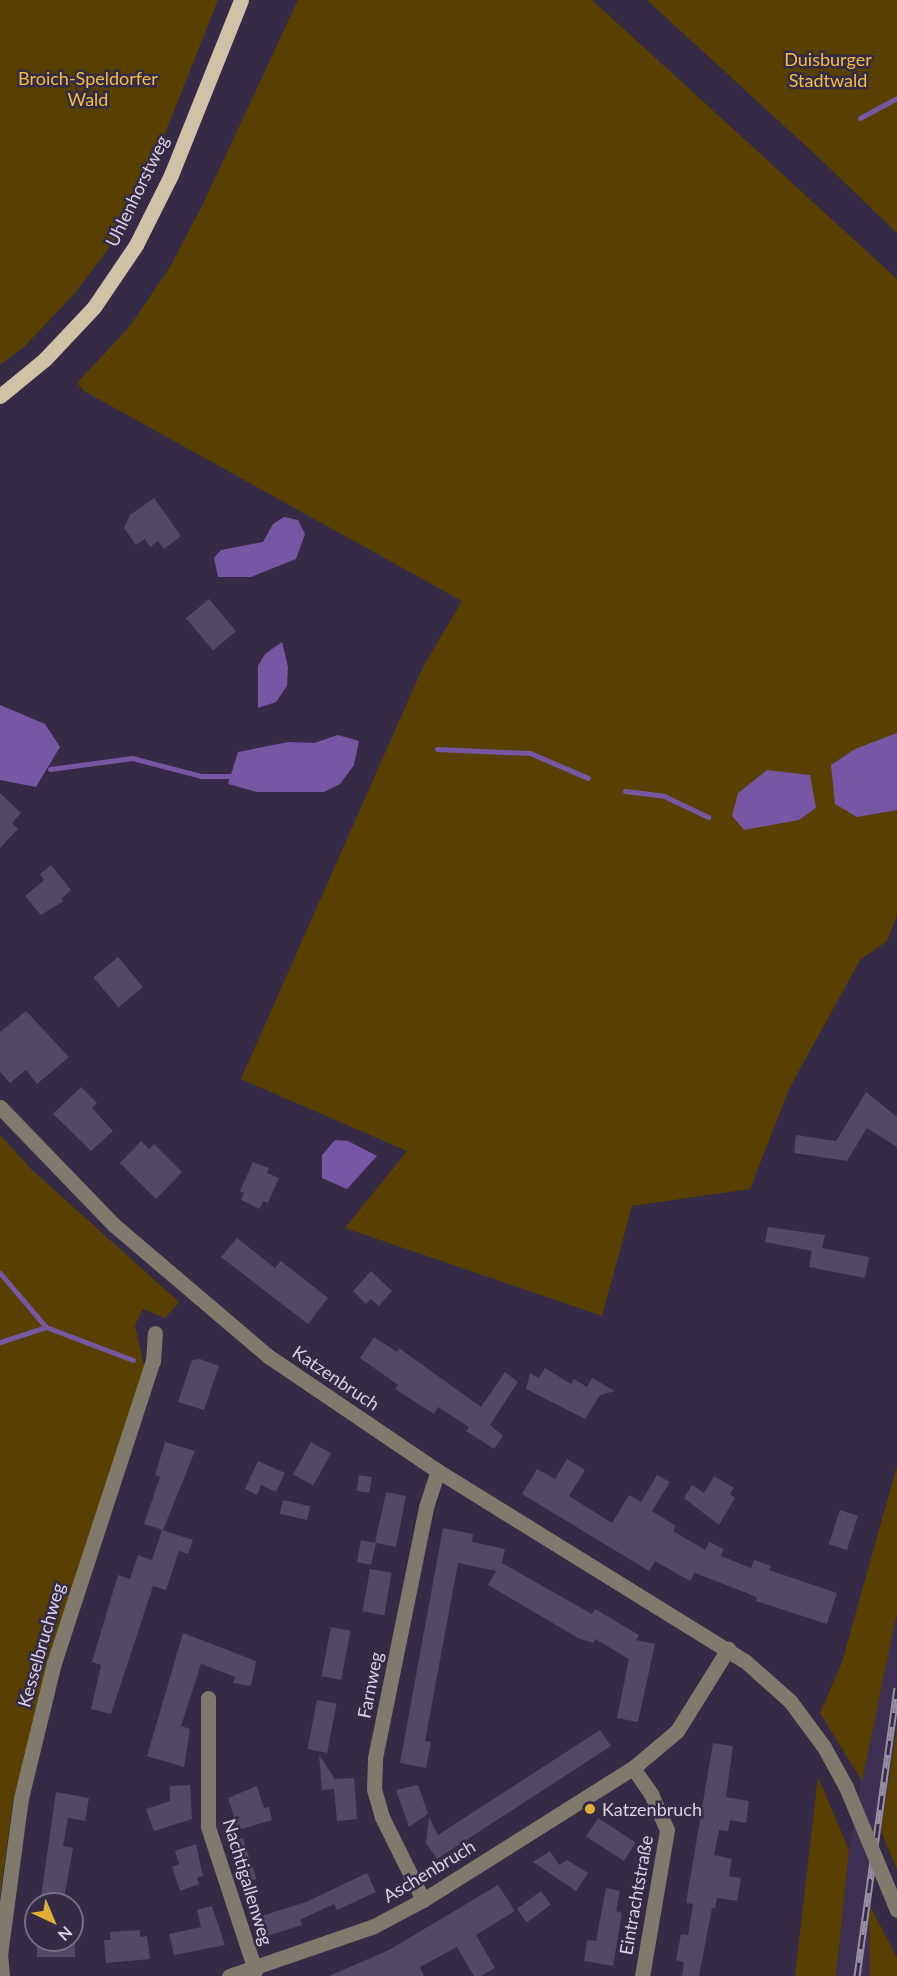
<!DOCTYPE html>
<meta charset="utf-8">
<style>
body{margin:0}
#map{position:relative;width:897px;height:1976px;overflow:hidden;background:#352b46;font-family:Lato,sans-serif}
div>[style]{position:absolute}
.built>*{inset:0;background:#3e3052}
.green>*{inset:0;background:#584000}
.water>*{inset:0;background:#7756a3}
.stream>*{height:5px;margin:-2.5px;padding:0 2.5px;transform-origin:2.5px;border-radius:2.5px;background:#7756a3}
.building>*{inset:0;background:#534865;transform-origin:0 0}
.minor>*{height:15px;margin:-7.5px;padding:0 7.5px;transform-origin:7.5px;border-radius:7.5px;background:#807a6c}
.major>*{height:15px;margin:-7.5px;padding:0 7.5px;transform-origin:7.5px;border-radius:7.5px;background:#d0c2a6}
.rail>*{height:7px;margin-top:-3.5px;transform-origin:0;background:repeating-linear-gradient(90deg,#352b46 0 14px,#978fa4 0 28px);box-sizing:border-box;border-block:2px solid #978fa4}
.minor-bridge>*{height:15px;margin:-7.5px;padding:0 7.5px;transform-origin:7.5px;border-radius:7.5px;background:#807a6c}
.dots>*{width:16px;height:16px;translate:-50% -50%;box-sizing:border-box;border:3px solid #352b46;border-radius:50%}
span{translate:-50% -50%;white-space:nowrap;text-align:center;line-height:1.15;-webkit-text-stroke:5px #352b46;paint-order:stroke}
.park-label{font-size:18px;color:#f4bf3e}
.street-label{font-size:18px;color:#d9d2e4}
.poi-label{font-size:18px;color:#d9d2e4}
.left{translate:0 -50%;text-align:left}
.north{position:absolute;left:24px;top:1892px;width:60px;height:60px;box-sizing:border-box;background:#352b46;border:2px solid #776e85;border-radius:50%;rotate:136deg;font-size:16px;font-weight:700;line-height:24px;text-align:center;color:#d9d2e4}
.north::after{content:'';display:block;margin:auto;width:21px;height:27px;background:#e1af34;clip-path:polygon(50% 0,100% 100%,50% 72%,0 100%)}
</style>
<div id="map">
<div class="built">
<div style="clip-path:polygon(897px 1613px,897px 1727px,869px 1904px,870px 1976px,836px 1976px,849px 1850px,874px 1710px)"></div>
</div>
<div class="green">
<div style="clip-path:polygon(0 0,218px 0,150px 171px,114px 241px,75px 293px,25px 346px,0 365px)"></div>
<div style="clip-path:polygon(298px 0,592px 0,897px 279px,897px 915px,887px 941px,860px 960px,789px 1089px,750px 1189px,632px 1206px,602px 1316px,345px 1228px,407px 1151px,241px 1079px,423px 667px,462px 601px,84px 391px,77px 383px,130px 326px,170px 267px,203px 204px)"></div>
<div style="clip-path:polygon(647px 0,897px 0,897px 233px,818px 157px)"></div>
<div style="clip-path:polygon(0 1135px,31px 1169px,179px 1302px,165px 1318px,143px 1309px,135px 1325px,144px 1366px,13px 1800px,0 1896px)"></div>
<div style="clip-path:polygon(897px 1466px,897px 1613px,862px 1781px,820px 1713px,842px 1662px)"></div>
<div style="clip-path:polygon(897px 1727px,897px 1870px,881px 1831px)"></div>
<div style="clip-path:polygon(818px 1777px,849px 1850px,836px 1976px,795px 1976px)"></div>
<div style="clip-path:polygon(869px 1904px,897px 1958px,897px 1976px,870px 1976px)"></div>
</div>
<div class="water">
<div style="clip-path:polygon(284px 517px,298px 520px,305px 534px,296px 559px,251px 577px,218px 577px,214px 558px,221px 550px,263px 542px,273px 524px)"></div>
<div style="clip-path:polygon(282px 642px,288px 667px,287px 686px,276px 702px,258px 708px,258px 666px,265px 654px)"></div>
<div style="clip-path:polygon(0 705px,45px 724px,60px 747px,36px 787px,0 780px)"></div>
<div style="clip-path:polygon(897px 733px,897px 810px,857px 817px,835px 804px,831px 765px,855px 749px)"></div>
<div style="clip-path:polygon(338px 735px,359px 741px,354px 765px,340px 784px,324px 792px,257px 792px,228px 784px,238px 752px,288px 742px,314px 743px)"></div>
<div style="clip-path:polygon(767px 770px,810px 775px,816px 808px,799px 820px,744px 830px,732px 816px,738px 793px)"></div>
<div style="clip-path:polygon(335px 1140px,348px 1141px,377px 1156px,347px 1189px,322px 1178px,322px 1155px)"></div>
</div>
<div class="stream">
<div style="left:860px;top:118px;width:42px;rotate:-28.4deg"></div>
<div style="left:437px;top:749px;width:93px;rotate:2.5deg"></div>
<div style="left:530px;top:753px;width:63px;rotate:23.3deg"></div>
<div style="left:50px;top:769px;width:83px;rotate:-7.6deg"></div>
<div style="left:132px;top:758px;width:71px;rotate:14.6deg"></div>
<div style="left:201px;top:776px;width:31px"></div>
<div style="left:625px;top:791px;width:39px;rotate:7deg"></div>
<div style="left:664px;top:796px;width:49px;rotate:25.5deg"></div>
<div style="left:0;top:1273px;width:71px;rotate:49.6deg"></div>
<div style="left:46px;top:1327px;width:93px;rotate:20.8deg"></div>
<div style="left:0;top:1342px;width:48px;rotate:-18.1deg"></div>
</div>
<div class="building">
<div style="clip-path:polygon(154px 498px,181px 536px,164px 549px,158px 541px,150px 547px,145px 539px,136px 545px,124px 528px,130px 515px)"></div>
<div style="left:209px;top:599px;width:42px;height:30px;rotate:50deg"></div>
<div style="clip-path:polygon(0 793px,21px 813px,12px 823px,18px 829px,0 848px)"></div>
<div style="clip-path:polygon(51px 865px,71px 890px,61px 899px,64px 901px,41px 915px,25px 896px,44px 880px,40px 874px)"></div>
<div style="left:118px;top:957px;width:39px;height:32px;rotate:50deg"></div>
<div style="clip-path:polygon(26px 1011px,69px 1057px,37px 1084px,26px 1070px,10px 1083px,0 1072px,0 1032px)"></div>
<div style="clip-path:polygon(81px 1087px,97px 1103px,92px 1108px,113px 1131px,91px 1151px,53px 1114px)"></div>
<div style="clip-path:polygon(866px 1092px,897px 1117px,897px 1147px,867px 1128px,847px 1161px,794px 1153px,796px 1135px,836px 1141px)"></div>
<div style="clip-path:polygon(141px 1141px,149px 1149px,154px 1144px,182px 1172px,156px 1199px,120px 1163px)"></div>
<div style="clip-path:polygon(253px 1162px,269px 1168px,267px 1173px,279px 1178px,268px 1203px,263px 1201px,260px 1209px,241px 1200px,244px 1193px,240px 1191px)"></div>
<div style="clip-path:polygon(768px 1227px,825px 1235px,822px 1248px,869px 1257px,865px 1278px,809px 1267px,812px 1251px,765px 1242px)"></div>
<div style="clip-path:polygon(237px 1238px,275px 1268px,281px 1261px,328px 1298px,308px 1324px,221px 1257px)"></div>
<div style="clip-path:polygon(371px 1271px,392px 1291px,379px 1306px,371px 1299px,366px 1304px,353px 1291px)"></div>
<div style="clip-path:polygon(374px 1337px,397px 1352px,399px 1348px,481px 1407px,505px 1372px,518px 1382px,490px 1425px,503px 1436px,494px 1449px,466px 1431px,469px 1427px,438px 1407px,434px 1414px,395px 1389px,398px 1385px,360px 1358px)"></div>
<div style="clip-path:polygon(200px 1359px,219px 1366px,204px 1410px,178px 1402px,192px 1360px)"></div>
<div style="clip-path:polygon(545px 1368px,571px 1384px,574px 1379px,587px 1387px,592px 1378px,615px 1391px,600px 1395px,585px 1419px,526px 1389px,530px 1373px,539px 1378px)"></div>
<div style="clip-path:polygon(165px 1442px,195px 1451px,163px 1530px,144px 1524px,160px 1477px,155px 1475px)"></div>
<div style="left:311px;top:1442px;width:23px;height:37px;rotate:29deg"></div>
<div style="clip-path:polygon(567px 1459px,585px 1470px,569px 1496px,612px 1523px,629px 1495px,641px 1502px,657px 1475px,670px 1482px,652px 1511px,676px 1526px,673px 1531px,705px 1550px,709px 1542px,724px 1549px,721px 1556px,751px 1568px,754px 1560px,771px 1566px,769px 1570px,837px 1593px,827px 1624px,756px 1601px,757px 1597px,695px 1573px,690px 1581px,655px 1561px,649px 1571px,522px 1494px,537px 1469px,555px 1479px)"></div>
<div style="clip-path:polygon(258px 1461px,285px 1473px,276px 1492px,261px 1485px,257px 1495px,245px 1489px)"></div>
<div style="left:359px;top:1475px;width:13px;height:16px;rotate:9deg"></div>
<div style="clip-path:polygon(714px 1476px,734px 1488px,730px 1494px,735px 1498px,719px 1525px,684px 1498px,692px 1485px,704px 1493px)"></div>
<div style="clip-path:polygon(386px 1492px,406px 1496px,396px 1547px,376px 1543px,371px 1565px,357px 1562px,361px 1540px,375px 1543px)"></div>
<div style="left:283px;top:1500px;width:28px;height:14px;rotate:13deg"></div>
<div style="left:840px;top:1510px;width:19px;height:36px;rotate:18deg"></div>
<div style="clip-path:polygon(443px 1528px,473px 1534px,472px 1542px,505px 1549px,502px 1563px,592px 1614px,595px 1609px,639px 1635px,636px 1640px,655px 1644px,638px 1722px,617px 1718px,629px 1659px,595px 1639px,593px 1643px,578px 1638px,488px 1585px,496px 1571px,458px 1563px,425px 1741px,431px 1742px,426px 1768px,400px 1763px)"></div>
<div style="clip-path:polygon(162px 1530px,193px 1540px,188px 1554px,179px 1551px,166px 1590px,153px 1586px,111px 1714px,91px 1709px,101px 1665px,92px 1662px,118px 1575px,130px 1579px,138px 1555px,152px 1560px)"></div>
<div style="left:370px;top:1569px;width:22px;height:43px;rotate:10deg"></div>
<div style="left:331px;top:1627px;width:20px;height:50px;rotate:11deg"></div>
<div style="clip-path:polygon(183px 1633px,256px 1661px,251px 1686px,233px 1683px,235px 1677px,201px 1664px,181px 1726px,190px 1729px,184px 1767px,147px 1756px)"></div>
<div style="left:317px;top:1700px;width:20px;height:50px;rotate:11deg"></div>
<div style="clip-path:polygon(600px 1730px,611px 1746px,437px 1859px,426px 1843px,429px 1817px,438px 1835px)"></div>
<div style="clip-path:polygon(713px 1743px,733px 1746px,726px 1797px,749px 1801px,746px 1823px,730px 1820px,728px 1831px,719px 1830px,714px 1855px,732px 1859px,729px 1876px,741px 1878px,737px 1901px,717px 1898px,715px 1908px,712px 1908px,699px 1976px,682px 1976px,684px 1962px,676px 1960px,681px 1934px,688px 1935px,693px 1904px,686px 1903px)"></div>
<div style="clip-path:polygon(319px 1755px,335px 1779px,354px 1778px,357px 1819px,337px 1821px,334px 1789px,322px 1790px)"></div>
<div style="clip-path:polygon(190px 1785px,192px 1819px,154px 1831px,146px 1809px,170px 1801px,170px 1786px)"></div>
<div style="clip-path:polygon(418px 1785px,428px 1814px,409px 1827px,396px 1790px)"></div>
<div style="clip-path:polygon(257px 1786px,264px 1808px,269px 1807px,272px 1820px,238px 1830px,228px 1798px)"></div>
<div style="clip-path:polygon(56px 1792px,89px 1798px,85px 1821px,68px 1818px,63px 1846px,73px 1848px,63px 1904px,40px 1904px)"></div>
<div style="left:598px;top:1818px;width:45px;height:22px;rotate:33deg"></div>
<div style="left:243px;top:1838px;width:43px;height:14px;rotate:72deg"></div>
<div style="clip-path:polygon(196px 1844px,203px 1876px,197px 1878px,199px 1884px,180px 1891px,172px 1867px,179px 1864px,175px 1851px)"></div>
<div style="clip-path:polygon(550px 1851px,559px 1865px,567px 1860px,588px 1873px,576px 1891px,533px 1862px)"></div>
<div style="clip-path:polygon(367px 1873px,376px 1892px,337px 1910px,334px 1904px,300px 1920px,302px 1925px,261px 1938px,255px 1918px,306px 1902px)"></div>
<div style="clip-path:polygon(498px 1885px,515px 1911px,476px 1935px,495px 1968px,481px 1976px,474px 1976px,457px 1947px,420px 1967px,424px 1976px,329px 1976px,389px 1950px)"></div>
<div style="clip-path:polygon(606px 1888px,620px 1891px,616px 1911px,622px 1913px,613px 1966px,584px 1961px,587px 1940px,596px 1941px)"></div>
<div style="left:541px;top:1891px;width:17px;height:30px;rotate:54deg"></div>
<div style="clip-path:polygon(212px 1906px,225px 1945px,174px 1955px,169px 1934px,201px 1927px,197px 1910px)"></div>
<div style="clip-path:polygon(140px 1930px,140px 1937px,147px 1936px,150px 1959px,106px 1963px,104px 1940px,111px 1940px,110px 1932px)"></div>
<div style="left:37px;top:1940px;width:38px;height:17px"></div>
</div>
<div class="minor">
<div style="left:0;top:1107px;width:164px;rotate:46deg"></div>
<div style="left:114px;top:1225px;width:202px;rotate:40.4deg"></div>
<div style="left:268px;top:1356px;width:205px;rotate:34.1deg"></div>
<div style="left:438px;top:1471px;width:361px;rotate:31.8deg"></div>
<div style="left:745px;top:1661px;width:60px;rotate:41.6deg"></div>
<div style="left:790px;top:1701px;width:57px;rotate:53.5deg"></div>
<div style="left:208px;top:1698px;width:129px;rotate:90deg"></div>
<div style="left:208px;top:1827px;width:151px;rotate:71.8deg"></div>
<div style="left:633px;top:1768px;width:32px;rotate:55deg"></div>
<div style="left:651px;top:1794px;width:39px;rotate:66deg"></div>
<div style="left:667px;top:1830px;width:148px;rotate:99.7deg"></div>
<div style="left:423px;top:1900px;width:93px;rotate:-116.3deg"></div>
<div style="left:382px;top:1817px;width:29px;rotate:-106deg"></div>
<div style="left:374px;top:1789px;width:31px;rotate:-88deg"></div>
<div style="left:375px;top:1758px;width:256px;rotate:-78.5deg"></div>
<div style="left:426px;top:1507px;width:38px;rotate:-72deg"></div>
<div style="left:2px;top:1976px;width:21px;rotate:-95deg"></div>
<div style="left:0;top:1955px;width:158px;rotate:-82.4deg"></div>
<div style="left:21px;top:1798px;width:139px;rotate:-76.3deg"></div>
<div style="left:54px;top:1663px;width:318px;rotate:-71.9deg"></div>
<div style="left:153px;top:1361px;width:28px;rotate:-86deg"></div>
<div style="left:229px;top:1976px;width:153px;rotate:-19deg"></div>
<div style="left:374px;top:1926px;width:55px;rotate:-28deg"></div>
<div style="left:423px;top:1900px;width:248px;rotate:-32.2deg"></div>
<div style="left:633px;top:1768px;width:57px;rotate:-40.1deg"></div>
<div style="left:677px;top:1731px;width:97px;rotate:-58.1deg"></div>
</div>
<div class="major">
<div style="left:0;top:396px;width:58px;rotate:-39.4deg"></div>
<div style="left:45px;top:359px;width:71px;rotate:-46.7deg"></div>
<div style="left:94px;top:307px;width:75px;rotate:-55.9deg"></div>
<div style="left:136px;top:245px;width:78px;rotate:-63.4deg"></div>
<div style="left:171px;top:175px;width:188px;rotate:-68.2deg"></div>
</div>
<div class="rail">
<div style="left:857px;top:1976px;width:291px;rotate:-82.1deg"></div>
</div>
<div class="minor-bridge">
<div style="left:824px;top:1747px;width:46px;rotate:61.2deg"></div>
<div style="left:846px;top:1787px;width:133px;rotate:67.5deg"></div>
</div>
<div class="dots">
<div style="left:590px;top:1809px;background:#e1af34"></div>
</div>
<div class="park-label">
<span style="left:828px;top:70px">Duisburger<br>Stadtwald</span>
<span style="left:88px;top:89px">Broich-Speldorfer<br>Wald</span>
</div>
<div class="street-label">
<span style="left:137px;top:191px;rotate:-64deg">Uhlenhorstweg</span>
<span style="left:336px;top:1378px;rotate:34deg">Katzenbruch</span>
<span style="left:41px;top:1645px;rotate:-74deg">Kesselbruchweg</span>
<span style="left:370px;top:1685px;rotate:-79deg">Farnweg</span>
<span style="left:429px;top:1871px;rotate:-31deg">Aschenbruch</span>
<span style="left:248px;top:1882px;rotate:73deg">Nachtigallenweg</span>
<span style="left:636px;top:1895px;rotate:-80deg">Eintrachtstraße</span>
</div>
<div class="poi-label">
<span class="left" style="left:602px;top:1809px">Katzenbruch</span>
</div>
<div class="north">N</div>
</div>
